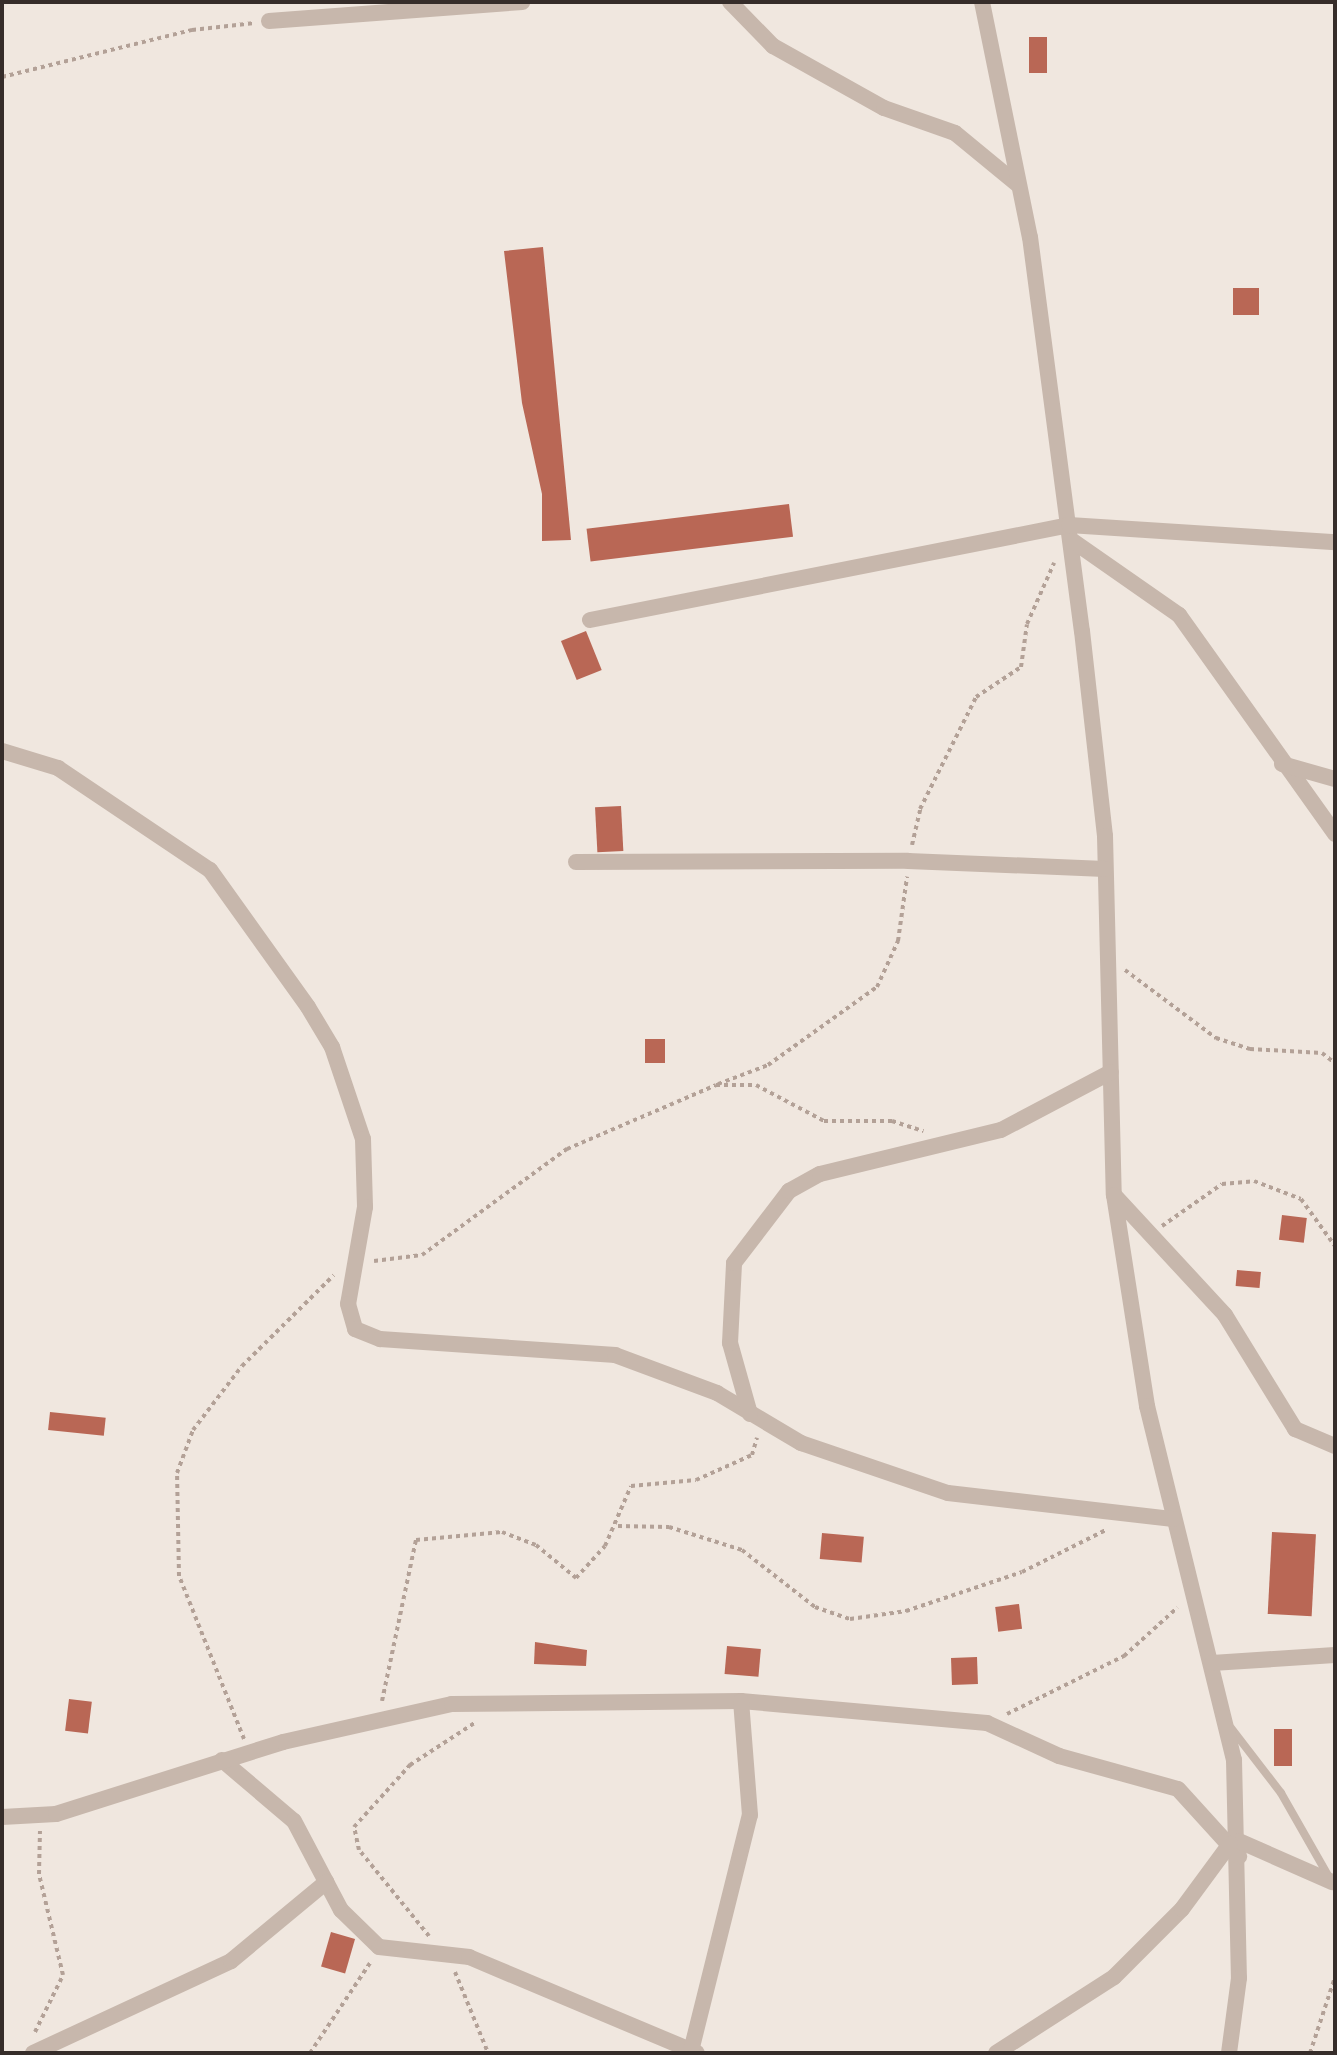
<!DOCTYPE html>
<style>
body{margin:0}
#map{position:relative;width:1337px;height:2055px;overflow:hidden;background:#f0e7df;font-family:Montserrat,sans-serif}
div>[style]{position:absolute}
.building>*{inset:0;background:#b96755;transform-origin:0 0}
.path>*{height:4px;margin-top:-2px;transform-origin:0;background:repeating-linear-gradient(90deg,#b3a197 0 4px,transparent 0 8px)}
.service>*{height:8px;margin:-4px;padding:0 4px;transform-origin:4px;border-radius:4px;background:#c7b7ac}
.minor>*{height:16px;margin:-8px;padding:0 8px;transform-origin:8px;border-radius:8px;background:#c7b7ac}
span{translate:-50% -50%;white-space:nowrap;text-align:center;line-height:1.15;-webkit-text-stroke:6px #f8f2eb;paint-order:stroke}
.frame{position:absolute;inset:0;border:4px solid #362d2a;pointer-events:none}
</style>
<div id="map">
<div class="building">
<div style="left:1029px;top:37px;width:18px;height:36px"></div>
<div style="clip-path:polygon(543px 247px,571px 540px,542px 541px,542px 494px,522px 403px,504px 251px)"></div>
<div style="left:1233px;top:288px;width:26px;height:27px"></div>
<div style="left:789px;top:504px;width:33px;height:204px;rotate:83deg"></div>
<div style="left:586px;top:631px;width:42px;height:27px;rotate:68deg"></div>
<div style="left:621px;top:806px;width:45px;height:26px;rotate:87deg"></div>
<div style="left:645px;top:1039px;width:20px;height:24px"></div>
<div style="left:1282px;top:1215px;width:25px;height:25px;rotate:7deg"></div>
<div style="left:1237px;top:1270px;width:24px;height:16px;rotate:5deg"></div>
<div style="left:50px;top:1412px;width:56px;height:18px;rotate:6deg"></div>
<div style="left:1272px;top:1532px;width:44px;height:82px;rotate:3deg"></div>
<div style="left:822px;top:1533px;width:42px;height:26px;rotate:5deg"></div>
<div style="left:1019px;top:1604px;width:25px;height:24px;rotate:83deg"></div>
<div style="clip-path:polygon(535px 1642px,587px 1650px,586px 1666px,534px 1664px)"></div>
<div style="left:727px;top:1646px;width:34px;height:28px;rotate:5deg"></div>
<div style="left:977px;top:1657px;width:27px;height:26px;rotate:88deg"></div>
<div style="left:69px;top:1699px;width:23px;height:32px;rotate:7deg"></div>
<div style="left:1274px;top:1729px;width:18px;height:37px"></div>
<div style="left:331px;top:1932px;width:25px;height:36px;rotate:16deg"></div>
</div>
<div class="path">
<div style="left:2px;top:77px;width:196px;rotate:-13.9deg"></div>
<div style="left:192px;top:30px;width:63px;rotate:-6.3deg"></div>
<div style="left:912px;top:845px;width:37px;rotate:-77deg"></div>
<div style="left:920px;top:809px;width:125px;rotate:-63.4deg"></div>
<div style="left:976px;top:697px;width:54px;rotate:-33.7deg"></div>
<div style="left:1021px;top:667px;width:43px;rotate:-82.1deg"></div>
<div style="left:1027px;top:624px;width:67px;rotate:-66.1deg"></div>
<div style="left:1125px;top:970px;width:114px;rotate:36.8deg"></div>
<div style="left:1216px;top:1038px;width:36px;rotate:18deg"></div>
<div style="left:1250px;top:1049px;width:72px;rotate:3.2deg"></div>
<div style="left:1322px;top:1053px;width:16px;rotate:38deg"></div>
<div style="left:718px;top:1084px;width:53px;rotate:-20.8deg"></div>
<div style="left:768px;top:1065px;width:134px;rotate:-35.6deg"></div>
<div style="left:877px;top:987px;width:51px;rotate:-65.5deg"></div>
<div style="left:898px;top:941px;width:65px;rotate:-82deg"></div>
<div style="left:1162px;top:1226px;width:73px;rotate:-35deg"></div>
<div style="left:1222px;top:1184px;width:32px;rotate:-5deg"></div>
<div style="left:1254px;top:1181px;width:50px;rotate:21deg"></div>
<div style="left:1301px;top:1199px;width:58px;rotate:54.1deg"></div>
<div style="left:374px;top:1261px;width:48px;rotate:-7.1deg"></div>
<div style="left:422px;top:1255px;width:180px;rotate:-36.2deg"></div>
<div style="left:567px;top:1149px;width:162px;rotate:-23.2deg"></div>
<div style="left:716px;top:1085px;width:40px"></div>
<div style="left:756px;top:1085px;width:77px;rotate:27.9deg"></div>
<div style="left:824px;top:1121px;width:68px"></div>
<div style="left:892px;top:1121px;width:33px;rotate:18deg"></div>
<div style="left:618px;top:1526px;width:51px;rotate:1.1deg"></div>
<div style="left:669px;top:1527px;width:77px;rotate:17.5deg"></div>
<div style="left:742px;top:1550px;width:93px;rotate:38deg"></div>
<div style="left:815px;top:1607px;width:37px;rotate:19deg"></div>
<div style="left:850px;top:1619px;width:57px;rotate:-8.1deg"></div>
<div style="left:906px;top:1611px;width:122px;rotate:-18.6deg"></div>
<div style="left:1022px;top:1572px;width:94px;rotate:-26.6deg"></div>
<div style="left:382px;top:1701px;width:165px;rotate:-78.1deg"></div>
<div style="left:416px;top:1540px;width:86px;rotate:-5.3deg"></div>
<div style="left:502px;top:1532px;width:36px;rotate:21deg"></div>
<div style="left:536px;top:1545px;width:52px;rotate:39.5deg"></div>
<div style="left:576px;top:1578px;width:43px;rotate:-47.8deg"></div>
<div style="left:605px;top:1546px;width:65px;rotate:-66.6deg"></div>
<div style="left:631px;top:1486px;width:65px;rotate:-5.3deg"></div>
<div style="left:696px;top:1480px;width:61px;rotate:-24.1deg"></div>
<div style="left:752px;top:1455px;width:18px;rotate:-74deg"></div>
<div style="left:1007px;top:1714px;width:131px;rotate:-26.4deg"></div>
<div style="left:1124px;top:1656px;width:72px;rotate:-42.2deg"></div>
<div style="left:244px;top:1739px;width:175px;rotate:-111.7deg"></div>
<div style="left:179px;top:1576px;width:103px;rotate:-91.1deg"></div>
<div style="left:177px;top:1473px;width:46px;rotate:-69.6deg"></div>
<div style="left:193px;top:1430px;width:81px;rotate:-52.6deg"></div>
<div style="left:242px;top:1366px;width:129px;rotate:-44.7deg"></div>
<div style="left:429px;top:1936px;width:111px;rotate:-129.1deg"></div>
<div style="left:359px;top:1850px;width:24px;rotate:-102deg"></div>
<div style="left:354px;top:1827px;width:84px;rotate:-47.9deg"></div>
<div style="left:410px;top:1765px;width:79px;rotate:-33.1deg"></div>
<div style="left:455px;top:1972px;width:87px;rotate:67.8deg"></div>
<div style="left:35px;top:2032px;width:64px;rotate:-63.8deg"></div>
<div style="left:63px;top:1975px;width:104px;rotate:-103.4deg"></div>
<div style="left:39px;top:1874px;width:43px;rotate:-88.7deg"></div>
<div style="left:310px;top:2053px;width:108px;rotate:-56.3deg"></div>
<div style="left:1310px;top:2053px;width:80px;rotate:-71.8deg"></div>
</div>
<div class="service">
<div style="left:1231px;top:1728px;width:82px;rotate:52.4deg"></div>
<div style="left:1281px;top:1793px;width:97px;rotate:60.3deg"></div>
</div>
<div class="minor">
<div style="left:730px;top:2px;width:62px;rotate:45.7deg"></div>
<div style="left:773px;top:46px;width:127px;rotate:29.2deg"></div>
<div style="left:884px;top:108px;width:75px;rotate:19.4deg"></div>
<div style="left:955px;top:133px;width:80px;rotate:39.4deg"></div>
<div style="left:982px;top:2px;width:240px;rotate:78.5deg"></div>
<div style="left:1030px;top:237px;width:397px;rotate:82.5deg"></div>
<div style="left:1082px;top:631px;width:206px;rotate:83.6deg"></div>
<div style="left:1105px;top:836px;width:359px;rotate:88.6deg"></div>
<div style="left:1114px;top:1195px;width:214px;rotate:81.1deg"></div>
<div style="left:1147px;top:1406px;width:365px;rotate:76.2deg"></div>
<div style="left:1234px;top:1760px;width:218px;rotate:88.7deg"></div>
<div style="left:1239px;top:1978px;width:76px;rotate:97.6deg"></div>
<div style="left:269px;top:21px;width:254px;rotate:-4.3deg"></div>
<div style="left:1070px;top:539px;width:133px;rotate:34.9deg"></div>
<div style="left:1179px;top:615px;width:269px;rotate:54.5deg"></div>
<div style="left:590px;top:620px;width:488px;rotate:-11.2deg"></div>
<div style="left:1069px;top:525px;width:267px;rotate:3.7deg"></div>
<div style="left:2px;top:751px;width:59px;rotate:16.9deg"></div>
<div style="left:58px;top:768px;width:183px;rotate:33.9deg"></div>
<div style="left:210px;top:870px;width:168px;rotate:54.4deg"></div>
<div style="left:308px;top:1007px;width:47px;rotate:59deg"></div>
<div style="left:332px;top:1047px;width:97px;rotate:71.4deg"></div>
<div style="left:363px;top:1139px;width:68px;rotate:88.3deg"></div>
<div style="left:365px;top:1207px;width:98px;rotate:99.9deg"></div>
<div style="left:348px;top:1304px;width:26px;rotate:74deg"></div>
<div style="left:355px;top:1329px;width:27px;rotate:22deg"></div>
<div style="left:380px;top:1339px;width:236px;rotate:3.9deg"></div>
<div style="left:615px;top:1355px;width:109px;rotate:20.4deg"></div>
<div style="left:717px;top:1393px;width:98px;rotate:30.8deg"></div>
<div style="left:801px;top:1443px;width:155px;rotate:18.8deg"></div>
<div style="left:948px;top:1493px;width:227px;rotate:6.6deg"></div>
<div style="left:1282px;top:764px;width:55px;rotate:15.8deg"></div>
<div style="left:576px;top:862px;width:332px;rotate:-0.2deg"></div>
<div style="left:908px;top:861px;width:197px;rotate:2.3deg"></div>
<div style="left:1114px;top:1195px;width:163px;rotate:47.2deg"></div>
<div style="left:1225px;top:1315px;width:134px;rotate:58.4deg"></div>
<div style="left:1295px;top:1429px;width:43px;rotate:23deg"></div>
<div style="left:750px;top:1414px;width:74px;rotate:-105.7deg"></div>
<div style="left:730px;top:1343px;width:80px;rotate:-87.1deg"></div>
<div style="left:734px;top:1263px;width:91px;rotate:-52.6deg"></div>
<div style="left:789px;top:1191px;width:35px;rotate:-29deg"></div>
<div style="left:820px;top:1174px;width:186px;rotate:-13.7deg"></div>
<div style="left:1001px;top:1130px;width:124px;rotate:-27.8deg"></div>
<div style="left:1212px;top:1663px;width:123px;rotate:-3.7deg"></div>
<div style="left:222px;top:1760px;width:94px;rotate:40.3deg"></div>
<div style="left:294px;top:1821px;width:101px;rotate:62.2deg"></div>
<div style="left:341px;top:1910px;width:53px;rotate:44.2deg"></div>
<div style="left:379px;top:1947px;width:91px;rotate:6.3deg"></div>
<div style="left:469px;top:1957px;width:247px;rotate:22.8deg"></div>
<div style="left:2px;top:1817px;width:54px;rotate:-3.2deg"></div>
<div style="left:56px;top:1814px;width:238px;rotate:-17.6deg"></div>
<div style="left:283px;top:1742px;width:173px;rotate:-12.7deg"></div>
<div style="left:452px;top:1704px;width:289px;rotate:-0.6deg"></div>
<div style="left:741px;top:1701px;width:247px;rotate:5.1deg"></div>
<div style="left:987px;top:1723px;width:79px;rotate:24.6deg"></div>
<div style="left:1059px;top:1756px;width:123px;rotate:15.5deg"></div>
<div style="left:1178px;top:1789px;width:91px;rotate:47.7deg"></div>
<div style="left:1239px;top:1841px;width:102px;rotate:23.8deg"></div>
<div style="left:691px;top:2051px;width:243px;rotate:-76deg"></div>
<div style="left:750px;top:1815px;width:114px;rotate:-94.5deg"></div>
<div style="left:33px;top:2053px;width:218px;rotate:-24.9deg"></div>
<div style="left:231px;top:1961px;width:124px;rotate:-39.7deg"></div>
<div style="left:996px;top:2053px;width:140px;rotate:-32.8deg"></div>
<div style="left:1114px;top:1977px;width:96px;rotate:-45deg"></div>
<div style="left:1182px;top:1909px;width:81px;rotate:-53.6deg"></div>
</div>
<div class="frame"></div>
</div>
